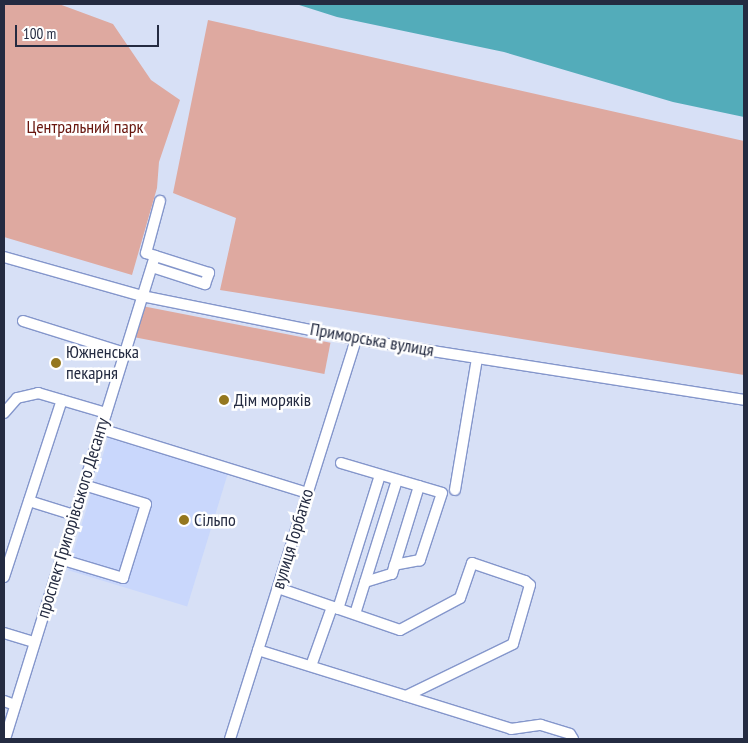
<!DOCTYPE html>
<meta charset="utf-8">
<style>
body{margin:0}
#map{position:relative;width:748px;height:743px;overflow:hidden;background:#d7e0f6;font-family:"PT Sans Narrow",sans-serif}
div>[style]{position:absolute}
.built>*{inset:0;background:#c9d7fc;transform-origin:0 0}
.green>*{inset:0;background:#dea9a0;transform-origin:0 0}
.water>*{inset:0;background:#53acba}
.roads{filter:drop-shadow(1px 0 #8496cb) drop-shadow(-1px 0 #8496cb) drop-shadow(0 1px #8496cb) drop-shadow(0 -1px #8496cb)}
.minor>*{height:10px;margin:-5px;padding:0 5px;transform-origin:5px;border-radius:5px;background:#fff}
.dots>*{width:14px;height:14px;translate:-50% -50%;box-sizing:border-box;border:2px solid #fff;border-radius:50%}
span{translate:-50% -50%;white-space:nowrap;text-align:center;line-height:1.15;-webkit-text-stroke:5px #fff;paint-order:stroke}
.park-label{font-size:18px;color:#68160e}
.street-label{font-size:18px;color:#242b41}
.poi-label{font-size:18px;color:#242b41}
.left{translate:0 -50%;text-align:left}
.frame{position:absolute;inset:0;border:5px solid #242b41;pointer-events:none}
.scale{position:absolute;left:15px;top:25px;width:144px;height:22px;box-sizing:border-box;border:2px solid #242b41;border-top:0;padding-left:6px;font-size:15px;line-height:18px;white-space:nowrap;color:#242b41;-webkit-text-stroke:4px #fff;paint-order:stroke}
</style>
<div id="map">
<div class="built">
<div style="left:108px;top:438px;width:125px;height:138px;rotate:17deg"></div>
</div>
<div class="green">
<div style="clip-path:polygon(4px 4px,59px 4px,113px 24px,151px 80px,180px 100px,159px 162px,157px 188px,132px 275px,4px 237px)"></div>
<div style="clip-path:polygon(208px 20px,744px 141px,744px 375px,220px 290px,236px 218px,173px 193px)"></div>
<div style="left:142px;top:306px;width:192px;height:32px;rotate:11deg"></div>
</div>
<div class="water">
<div style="clip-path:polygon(296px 4px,744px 4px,744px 117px,673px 102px,504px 52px,337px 17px)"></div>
</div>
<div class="roads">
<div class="minor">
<div style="left:4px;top:257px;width:143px;rotate:15.8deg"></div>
<div style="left:142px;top:296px;width:218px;rotate:11.4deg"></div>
<div style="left:356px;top:339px;width:393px;rotate:8.9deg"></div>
<div style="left:152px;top:267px;width:56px;rotate:17.8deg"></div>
<div style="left:205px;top:284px;width:12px;rotate:-70deg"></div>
<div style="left:209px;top:273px;width:66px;rotate:-162.4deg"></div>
<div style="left:146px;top:253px;width:54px;rotate:-74.9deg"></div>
<div style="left:23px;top:321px;width:107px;rotate:17.4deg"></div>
<div style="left:4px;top:413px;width:20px;rotate:-49deg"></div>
<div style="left:17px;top:398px;width:22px;rotate:-13deg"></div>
<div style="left:38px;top:393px;width:71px;rotate:16.4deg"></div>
<div style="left:101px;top:429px;width:217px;rotate:17.2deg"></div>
<div style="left:341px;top:463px;width:105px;rotate:16.5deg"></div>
<div style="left:442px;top:493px;width:71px;rotate:108.2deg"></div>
<div style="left:420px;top:560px;width:26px;rotate:169deg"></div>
<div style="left:455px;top:490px;width:133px;rotate:-80.5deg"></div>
<div style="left:29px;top:501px;width:47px;rotate:17.3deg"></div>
<div style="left:60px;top:559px;width:66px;rotate:16.8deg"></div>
<div style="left:123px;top:578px;width:77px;rotate:-72.7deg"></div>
<div style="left:146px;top:504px;width:65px;rotate:-163deg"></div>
<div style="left:4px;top:577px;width:186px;rotate:-71.9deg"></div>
<div style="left:365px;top:582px;width:28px;rotate:-17deg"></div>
<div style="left:392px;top:574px;width:92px;rotate:-72.9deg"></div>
<div style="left:278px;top:588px;width:129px;rotate:19deg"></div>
<div style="left:400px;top:630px;width:68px;rotate:-28.1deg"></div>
<div style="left:460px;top:598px;width:37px;rotate:-71deg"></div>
<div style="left:472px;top:563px;width:56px;rotate:18.8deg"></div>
<div style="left:525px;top:581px;width:6px;rotate:39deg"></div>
<div style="left:530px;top:585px;width:61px;rotate:106.1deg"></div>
<div style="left:513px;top:644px;width:119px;rotate:154.1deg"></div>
<div style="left:338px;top:609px;width:140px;rotate:-72.6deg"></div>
<div style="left:355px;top:614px;width:140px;rotate:-72.6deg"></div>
<div style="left:4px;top:633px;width:31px;rotate:17deg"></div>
<div style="left:258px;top:650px;width:265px;rotate:17.3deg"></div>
<div style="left:511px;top:729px;width:30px;rotate:-8deg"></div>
<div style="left:541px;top:725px;width:30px;rotate:17deg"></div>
<div style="left:570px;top:734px;width:6px;rotate:59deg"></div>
<div style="left:311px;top:666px;width:63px;rotate:-70.4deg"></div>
<div style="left:4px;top:701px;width:12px;rotate:20deg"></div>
<div style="left:5px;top:739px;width:506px;rotate:-72.75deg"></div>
<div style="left:230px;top:739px;width:419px;rotate:-72.5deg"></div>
</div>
</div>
<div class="dots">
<div style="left:56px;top:363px;background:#94771f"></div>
<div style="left:224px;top:400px;background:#94771f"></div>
<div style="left:184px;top:520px;background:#94771f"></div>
</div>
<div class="park-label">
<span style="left:85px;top:127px">Центральний парк</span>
</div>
<div class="street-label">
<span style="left:372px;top:340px;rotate:10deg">Приморська вулиця</span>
<span style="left:73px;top:518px;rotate:-73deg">проспект Григорівського Десанту</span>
<span style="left:293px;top:539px;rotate:-73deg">вулиця Горбатко</span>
</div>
<div class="poi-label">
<span class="left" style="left:66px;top:363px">Южненська<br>пекарня</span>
<span class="left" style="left:234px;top:400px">Дім моряків</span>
<span class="left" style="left:194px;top:520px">Сільпо</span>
</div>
<div class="frame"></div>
<div class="scale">100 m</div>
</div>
